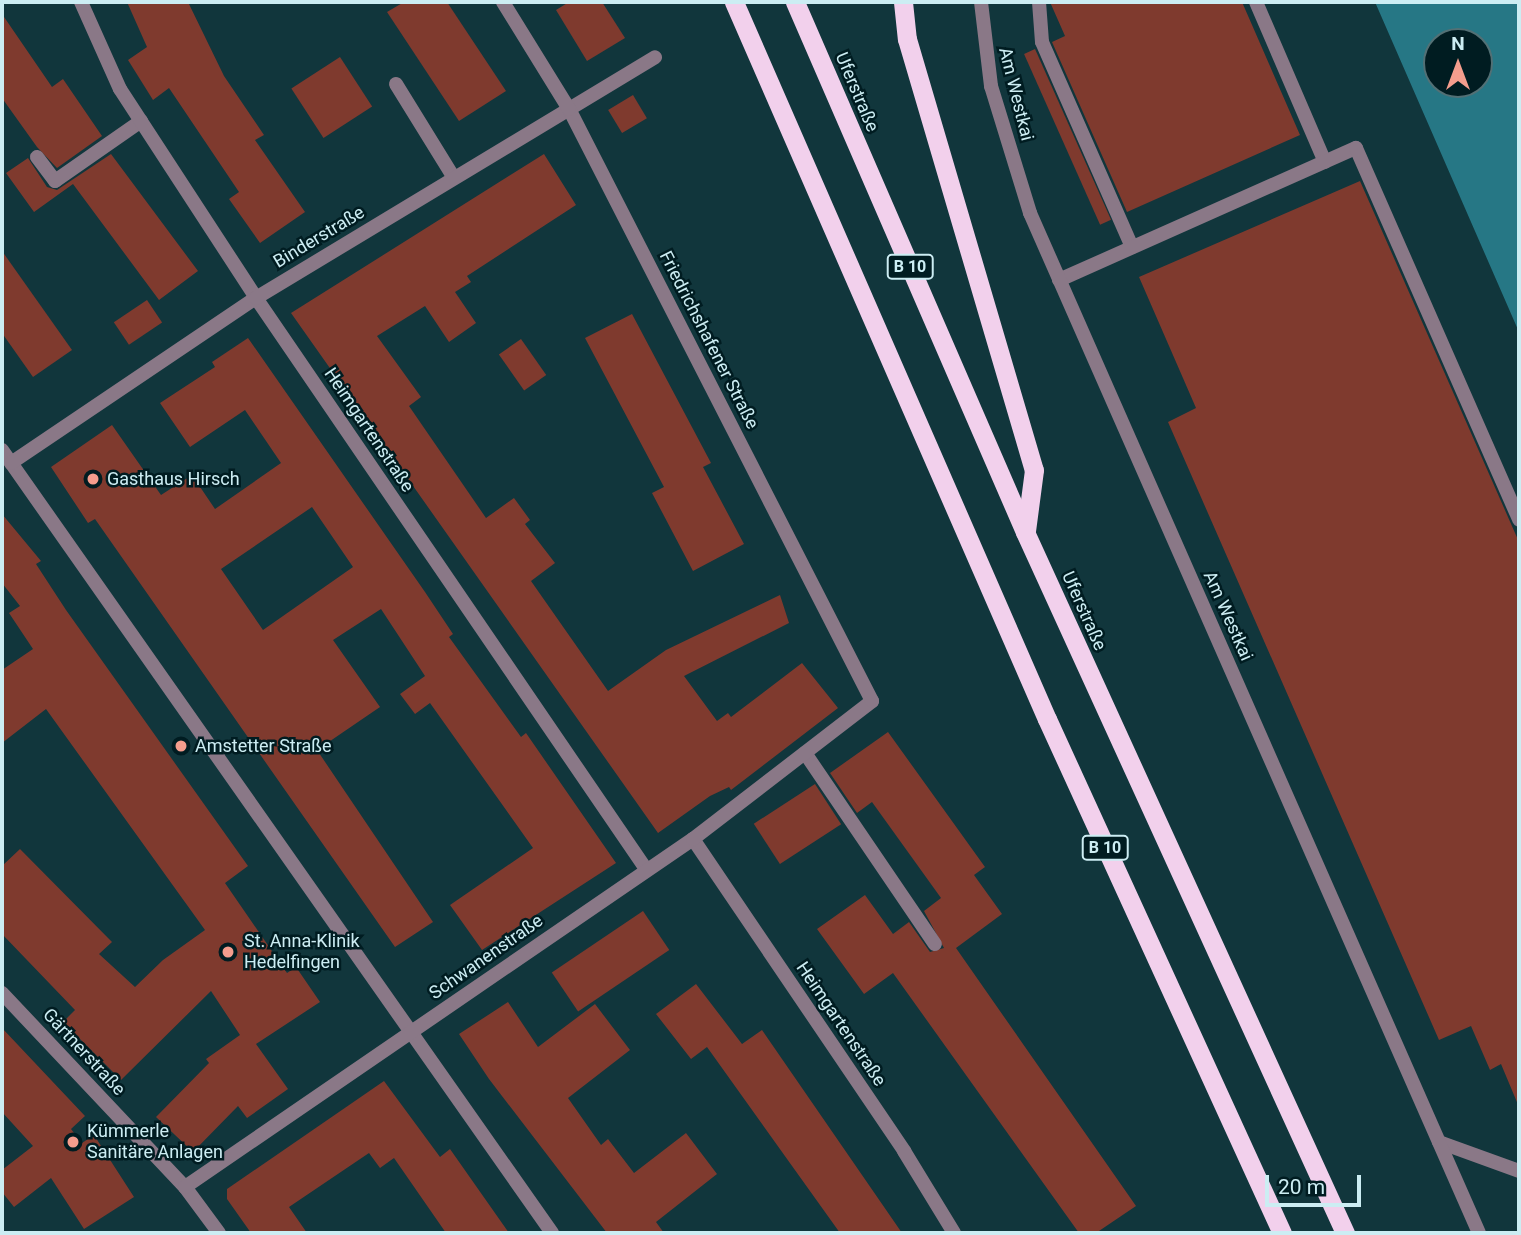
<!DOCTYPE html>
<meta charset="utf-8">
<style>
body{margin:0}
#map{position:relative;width:1521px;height:1235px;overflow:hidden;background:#11363c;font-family:Roboto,sans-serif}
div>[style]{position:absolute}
.water>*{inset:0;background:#267785}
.building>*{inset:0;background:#7f3a2e;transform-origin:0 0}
.service>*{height:14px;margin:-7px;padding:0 7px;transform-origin:7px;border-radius:7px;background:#8a7887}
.minor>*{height:14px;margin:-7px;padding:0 7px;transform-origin:7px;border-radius:7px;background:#8a7887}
.trunk>*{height:19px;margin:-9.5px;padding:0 9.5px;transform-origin:9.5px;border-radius:9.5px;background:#f2d0ec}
.dots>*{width:19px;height:19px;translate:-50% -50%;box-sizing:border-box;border:4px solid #001c21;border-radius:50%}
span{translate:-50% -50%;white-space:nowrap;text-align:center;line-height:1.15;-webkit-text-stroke:5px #001c21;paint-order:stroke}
.shield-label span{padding:2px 5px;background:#001c21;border:2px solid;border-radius:5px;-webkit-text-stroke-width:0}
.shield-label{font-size:16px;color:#ccedf3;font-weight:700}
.street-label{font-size:18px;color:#ccedf3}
.poi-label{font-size:18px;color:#ccedf3}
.left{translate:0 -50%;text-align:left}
.frame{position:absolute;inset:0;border:4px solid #ccedf3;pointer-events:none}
.north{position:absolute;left:1423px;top:28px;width:70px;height:70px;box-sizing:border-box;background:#001c21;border:2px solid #527075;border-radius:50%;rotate:0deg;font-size:19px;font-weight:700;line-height:28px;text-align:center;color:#ccedf3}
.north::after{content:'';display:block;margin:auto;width:24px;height:32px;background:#f49d8d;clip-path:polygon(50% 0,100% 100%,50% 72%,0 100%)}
.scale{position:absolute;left:1265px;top:1175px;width:96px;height:32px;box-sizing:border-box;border:4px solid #ccedf3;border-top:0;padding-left:9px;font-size:21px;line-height:24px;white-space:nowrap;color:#ccedf3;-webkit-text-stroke:5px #001c21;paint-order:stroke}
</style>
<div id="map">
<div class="water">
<div style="clip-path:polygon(evenodd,1375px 2px,1519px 2px,1519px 332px,1375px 2px,1437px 42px,1479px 42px,1479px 84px,1437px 84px,1437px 42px)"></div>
</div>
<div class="building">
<div style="clip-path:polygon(127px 2px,188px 2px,224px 76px,264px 135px,255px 140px,305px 212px,260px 243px,229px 199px,239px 192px,169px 88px,153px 100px,128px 60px,147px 47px)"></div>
<div style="clip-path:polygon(404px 2px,447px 2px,506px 91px,459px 121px,387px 12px)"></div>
<div style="clip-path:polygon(569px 2px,602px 2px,625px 38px,587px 61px,556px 10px)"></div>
<div style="clip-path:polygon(1050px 2px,1242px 2px,1300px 135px,1127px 212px,1052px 42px,1065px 36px)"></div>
<div style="clip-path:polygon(2px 14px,52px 87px,63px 79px,102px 136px,57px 168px,37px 147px,2px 98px)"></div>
<div style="left:1035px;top:49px;width:187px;height:12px;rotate:66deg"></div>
<div style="left:340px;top:57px;width:59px;height:58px;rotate:57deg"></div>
<div style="left:633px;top:95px;width:27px;height:29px;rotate:59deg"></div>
<div style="clip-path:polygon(111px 154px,198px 271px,159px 300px,73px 184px,34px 212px,6px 173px,28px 158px,47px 187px,57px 190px)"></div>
<div style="clip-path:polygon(544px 154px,576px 205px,467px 276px,471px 282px,455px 292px,476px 323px,449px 342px,425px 306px,377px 336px,421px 397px,409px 406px,486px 518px,514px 498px,530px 520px,525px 524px,555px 563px,531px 581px,608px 691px,666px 650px,780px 595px,789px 623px,684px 676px,717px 721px,728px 713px,731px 717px,802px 663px,838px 708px,731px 790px,729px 787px,710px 796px,658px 833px,291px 313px)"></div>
<div style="clip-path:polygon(1360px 181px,1519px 542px,1519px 1107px,1501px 1064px,1490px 1070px,1471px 1026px,1439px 1040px,1168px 422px,1196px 408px,1139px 277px)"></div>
<div style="clip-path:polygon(2px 251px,72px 350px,33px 377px,2px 333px)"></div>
<div style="left:147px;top:300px;width:27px;height:40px;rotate:56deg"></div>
<div style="clip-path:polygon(632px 314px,711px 463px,703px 467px,744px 544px,693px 571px,652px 493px,664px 487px,585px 338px)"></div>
<div style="clip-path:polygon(evenodd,248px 338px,425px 592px,453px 634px,449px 637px,521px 737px,526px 733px,616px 863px,482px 950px,450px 905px,533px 848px,430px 703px,415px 714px,400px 694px,425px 676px,381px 609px,333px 640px,380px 707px,317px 750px,433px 922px,395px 947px,95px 519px,88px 523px,51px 467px,112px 425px,161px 495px,192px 475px,215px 509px,281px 463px,245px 410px,190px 447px,160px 403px,215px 367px,212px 362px,248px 338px,312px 507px,353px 567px,263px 630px,221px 569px,312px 507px)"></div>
<div style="left:521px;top:339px;width:44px;height:27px;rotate:55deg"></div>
<div style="clip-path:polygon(2px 514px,41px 561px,36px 564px,66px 610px,248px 866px,225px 883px,287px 973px,296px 967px,320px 1002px,256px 1044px,288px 1089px,247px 1118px,238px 1106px,193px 1152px,156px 1117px,209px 1063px,206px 1059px,240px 1035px,211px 991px,121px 1080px,63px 1022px,75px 1010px,2px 934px,2px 866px,20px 849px,112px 942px,99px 954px,135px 987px,163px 960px,205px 930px,46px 709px,2px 743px,2px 670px,33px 649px,9px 613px,20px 606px,2px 583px)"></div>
<div style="clip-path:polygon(888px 732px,985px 867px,974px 875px,1002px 914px,956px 948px,1136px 1206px,1096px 1233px,1079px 1233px,893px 973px,864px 994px,817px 929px,865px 895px,893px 934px,909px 922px,930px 952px,944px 948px,924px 911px,941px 898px,872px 802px,857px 813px,830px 773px)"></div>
<div style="left:815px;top:784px;width:48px;height:73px;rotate:57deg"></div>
<div style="left:643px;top:911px;width:47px;height:110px;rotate:56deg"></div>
<div style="clip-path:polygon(696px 984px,742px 1044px,762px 1030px,902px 1233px,840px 1233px,707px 1047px,691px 1059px,656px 1014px)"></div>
<div style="clip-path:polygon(508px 1002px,538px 1047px,595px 1004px,630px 1050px,568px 1098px,601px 1145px,608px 1139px,634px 1173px,686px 1133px,717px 1174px,656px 1222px,664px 1233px,607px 1233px,489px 1079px,459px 1034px)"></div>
<div style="clip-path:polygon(2px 1028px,85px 1116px,71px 1129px,82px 1143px,94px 1135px,134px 1197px,84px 1229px,51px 1178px,14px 1207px,2px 1192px,2px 1170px,33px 1146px,2px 1112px)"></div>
<div style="clip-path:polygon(384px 1081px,440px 1157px,450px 1149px,509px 1233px,446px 1233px,394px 1158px,380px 1168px,369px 1153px,289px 1207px,307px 1233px,251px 1233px,227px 1199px,227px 1189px)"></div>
</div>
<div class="service">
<div style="left:1039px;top:2px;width:40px;rotate:85.7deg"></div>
<div style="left:1042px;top:42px;width:224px;rotate:66.3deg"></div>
<div style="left:1256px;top:2px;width:174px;rotate:66.7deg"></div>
<div style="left:396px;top:84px;width:110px;rotate:58.3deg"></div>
<div style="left:37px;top:157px;width:30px;rotate:53deg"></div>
<div style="left:55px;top:181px;width:105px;rotate:-34.9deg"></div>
<div style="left:1059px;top:280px;width:325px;rotate:-24deg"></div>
<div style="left:1356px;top:148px;width:406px;rotate:66.3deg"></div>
<div style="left:805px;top:753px;width:231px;rotate:55.8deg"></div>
<div style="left:1439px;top:1142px;width:85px;rotate:19.9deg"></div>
</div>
<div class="minor">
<div style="left:81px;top:2px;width:95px;rotate:65.9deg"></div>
<div style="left:120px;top:89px;width:249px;rotate:56.9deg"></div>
<div style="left:256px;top:298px;width:691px;rotate:55.67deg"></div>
<div style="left:981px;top:2px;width:85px;rotate:83.2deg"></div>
<div style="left:991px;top:86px;width:133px;rotate:72.9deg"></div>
<div style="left:1030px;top:213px;width:1114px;rotate:66.24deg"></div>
<div style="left:2px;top:450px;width:957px;rotate:54.91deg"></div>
<div style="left:11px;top:463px;width:295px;rotate:-34deg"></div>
<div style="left:256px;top:298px;width:466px;rotate:-31.1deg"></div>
<div style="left:693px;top:839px;width:377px;rotate:55.9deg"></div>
<div style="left:904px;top:1151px;width:96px;rotate:58.6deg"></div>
<div style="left:2px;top:993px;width:267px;rotate:46.7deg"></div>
<div style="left:185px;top:1187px;width:57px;rotate:53.5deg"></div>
<div style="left:185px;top:1187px;width:616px;rotate:-34.41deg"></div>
<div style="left:693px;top:839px;width:226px;rotate:-37.6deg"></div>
<div style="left:872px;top:701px;width:665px;rotate:-117.1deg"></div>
<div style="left:569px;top:109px;width:126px;rotate:-121.7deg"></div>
</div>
<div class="trunk">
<div style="left:734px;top:2px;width:782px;rotate:66.42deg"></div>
<div style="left:1047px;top:719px;width:565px;rotate:65.43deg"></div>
<div style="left:795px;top:2px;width:578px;rotate:66.54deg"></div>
<div style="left:1025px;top:532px;width:771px;rotate:65.46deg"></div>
<div style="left:903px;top:2px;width:37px;rotate:84deg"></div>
<div style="left:907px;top:39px;width:449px;rotate:73.6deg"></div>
<div style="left:1034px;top:470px;width:62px;rotate:97.5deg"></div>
</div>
<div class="dots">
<div style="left:93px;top:479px;background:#f49d8d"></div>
<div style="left:181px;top:746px;background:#f49d8d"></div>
<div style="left:228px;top:952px;background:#f49d8d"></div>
<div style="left:73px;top:1142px;background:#f49d8d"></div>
</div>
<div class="shield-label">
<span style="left:910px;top:267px">B 10</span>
<span style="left:1105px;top:848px">B 10</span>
</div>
<div class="street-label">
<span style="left:857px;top:92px;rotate:67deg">Uferstraße</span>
<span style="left:1016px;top:94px;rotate:76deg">Am Westkai</span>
<span style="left:319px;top:237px;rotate:-31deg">Binderstraße</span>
<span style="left:709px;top:340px;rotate:63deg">Friedrichshafener Straße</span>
<span style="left:369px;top:430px;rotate:56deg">Heimgartenstraße</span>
<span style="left:1084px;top:611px;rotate:66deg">Uferstraße</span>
<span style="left:1228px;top:616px;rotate:66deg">Am Westkai</span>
<span style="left:486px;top:957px;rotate:-35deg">Schwanenstraße</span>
<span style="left:841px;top:1024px;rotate:56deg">Heimgartenstraße</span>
<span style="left:84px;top:1052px;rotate:47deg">Gärtnerstraße</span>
</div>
<div class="poi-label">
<span class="left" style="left:107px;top:479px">Gasthaus Hirsch</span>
<span class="left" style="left:195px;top:746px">Amstetter Straße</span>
<span class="left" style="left:244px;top:952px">St. Anna-Klinik<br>Hedelfingen</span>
<span class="left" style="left:87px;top:1142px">Kümmerle<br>Sanitäre Anlagen</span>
</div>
<div class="frame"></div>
<div class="north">N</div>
<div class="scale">20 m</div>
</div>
